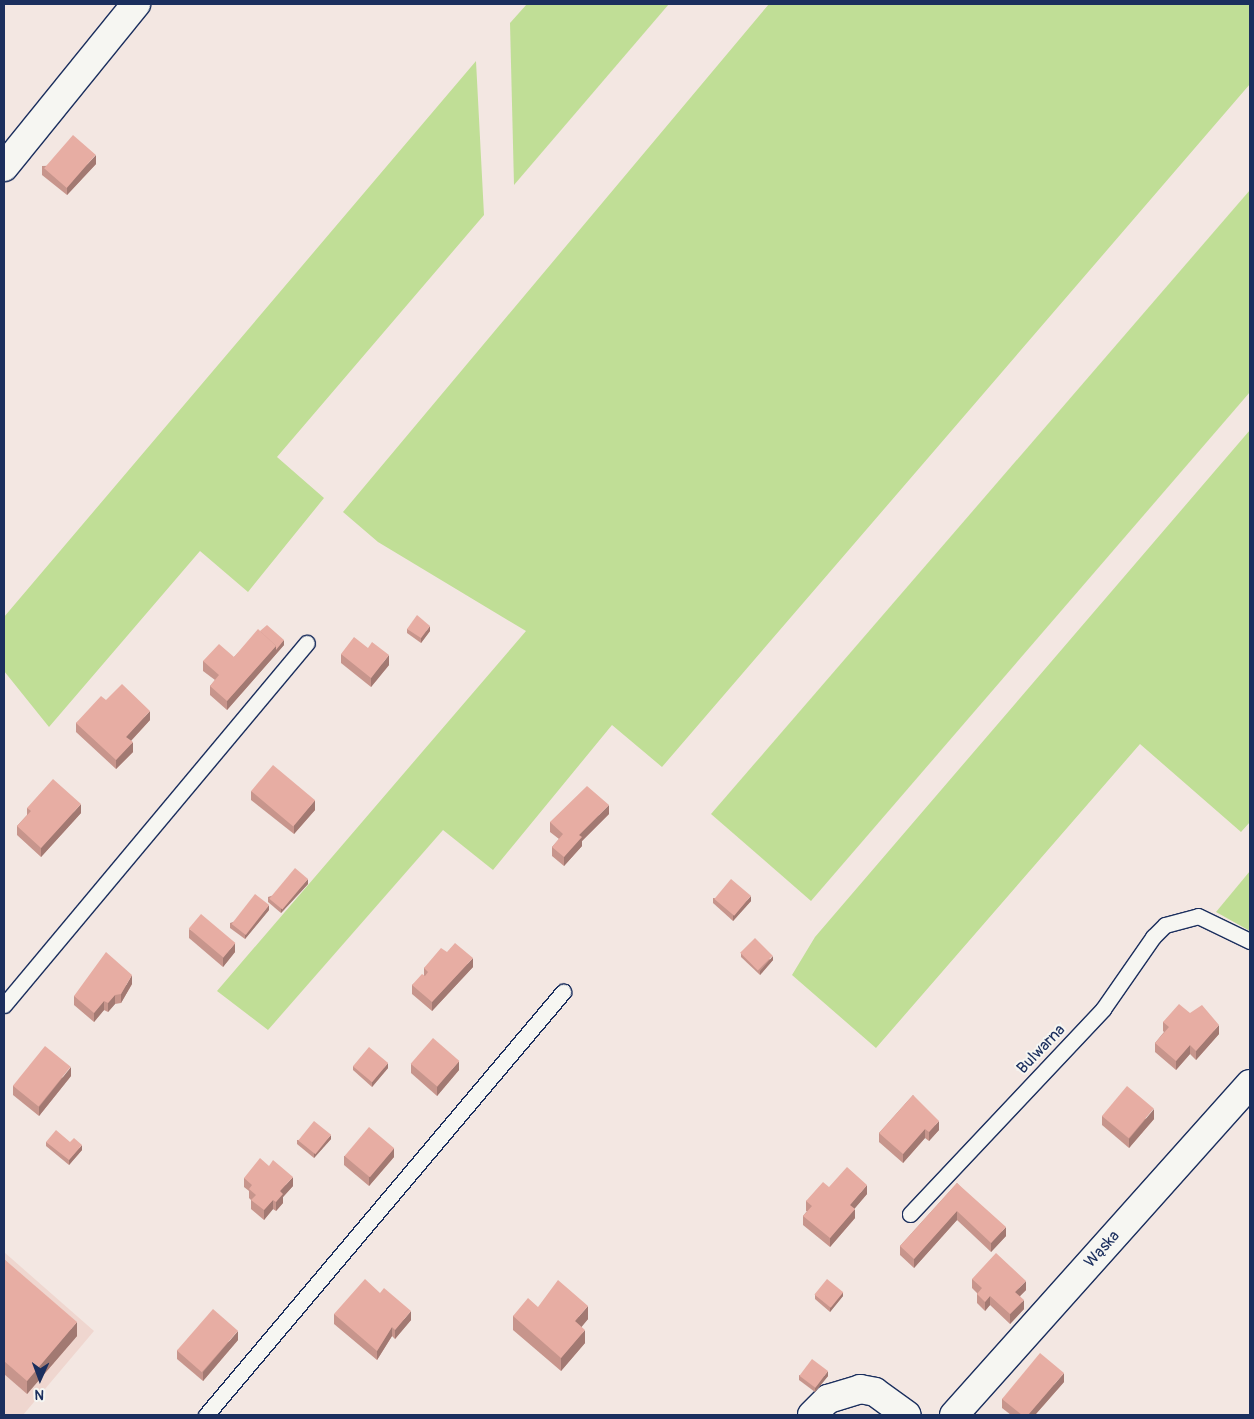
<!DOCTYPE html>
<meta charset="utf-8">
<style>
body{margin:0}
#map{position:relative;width:1254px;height:1419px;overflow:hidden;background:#f3e7e2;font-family:Pangolin,sans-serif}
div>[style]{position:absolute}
.built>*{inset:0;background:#efd6cf}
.green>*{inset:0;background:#c0de96}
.roads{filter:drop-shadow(1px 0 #1b2f5e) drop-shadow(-1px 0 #1b2f5e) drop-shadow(0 1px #1b2f5e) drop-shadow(0 -1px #1b2f5e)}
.lane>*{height:15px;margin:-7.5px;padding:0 7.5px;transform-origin:7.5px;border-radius:7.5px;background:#f6f6f2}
.street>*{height:28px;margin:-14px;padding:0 14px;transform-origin:14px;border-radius:14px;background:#f6f6f2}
.wall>*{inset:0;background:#c7958c}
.shaded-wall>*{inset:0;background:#a27972}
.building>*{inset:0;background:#e7ada3;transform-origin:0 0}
span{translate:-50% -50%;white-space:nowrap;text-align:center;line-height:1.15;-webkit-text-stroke:4px #f6f6f2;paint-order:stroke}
.street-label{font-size:16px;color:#1b2f5e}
.frame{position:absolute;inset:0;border:5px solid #1b2f5e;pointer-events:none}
.north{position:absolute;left:15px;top:1354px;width:50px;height:50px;-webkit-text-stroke:4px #f6f6f2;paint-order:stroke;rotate:182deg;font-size:14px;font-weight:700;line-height:20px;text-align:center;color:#1b2f5e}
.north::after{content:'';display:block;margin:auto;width:18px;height:22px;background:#1b2f5e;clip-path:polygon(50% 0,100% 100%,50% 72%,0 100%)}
</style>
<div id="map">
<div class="built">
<div style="clip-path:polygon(4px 1252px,94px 1331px,23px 1415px,4px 1415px)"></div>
</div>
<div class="green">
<div style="clip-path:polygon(527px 4px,669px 4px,514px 185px,510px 23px)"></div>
<div style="clip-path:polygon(769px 4px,1250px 4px,1250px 84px,662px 767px,612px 725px,493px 870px,443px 830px,268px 1030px,217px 991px,526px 631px,378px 542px,343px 512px)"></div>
<div style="clip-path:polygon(476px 61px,484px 215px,277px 457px,324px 498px,248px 592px,200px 551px,49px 727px,4px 671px,4px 617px)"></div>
<div style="clip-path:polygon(1250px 190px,1250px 392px,811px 901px,711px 814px)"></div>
<div style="clip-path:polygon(1250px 430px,1250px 822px,1241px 832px,1140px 744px,876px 1048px,792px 975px,815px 937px)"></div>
<div style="clip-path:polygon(1250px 871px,1250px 931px,1216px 912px)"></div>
</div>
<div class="roads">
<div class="lane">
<div style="left:4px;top:1005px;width:472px;rotate:-50.1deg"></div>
<div style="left:910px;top:1214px;width:282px;rotate:-46.7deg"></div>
<div style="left:1103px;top:1009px;width:88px;rotate:-55.2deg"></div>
<div style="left:1153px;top:937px;width:17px;rotate:-45deg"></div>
<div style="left:1165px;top:925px;width:34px;rotate:-15deg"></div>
<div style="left:1198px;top:916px;width:58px;rotate:25.7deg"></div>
<div style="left:206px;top:1415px;width:554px;rotate:-49.84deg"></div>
</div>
<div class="street">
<div style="left:4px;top:167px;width:210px;rotate:-51deg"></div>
<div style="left:812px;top:1415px;width:23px;rotate:-45deg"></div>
<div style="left:828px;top:1399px;width:34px;rotate:-17deg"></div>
<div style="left:860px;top:1389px;width:15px;rotate:11deg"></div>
<div style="left:875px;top:1392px;width:39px;rotate:36deg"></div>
<div style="left:954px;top:1415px;width:444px;rotate:-48.2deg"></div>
</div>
</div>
<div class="wall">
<div style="clip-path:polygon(96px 164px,67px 195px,42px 175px,42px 166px)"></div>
<div style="clip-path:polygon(407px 629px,430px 631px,421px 643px,407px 633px)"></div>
<div style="clip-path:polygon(260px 631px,284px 645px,227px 710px,210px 695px,210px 686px,215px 680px,203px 671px,203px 661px,234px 657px)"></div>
<div style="clip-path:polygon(341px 654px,389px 665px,371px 687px,341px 663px)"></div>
<div style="clip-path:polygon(106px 700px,150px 720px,131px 741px,133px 752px,116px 769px,76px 732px,76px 723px)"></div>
<div style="clip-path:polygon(251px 791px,315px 810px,294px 834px,251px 800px)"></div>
<div style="clip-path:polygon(27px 808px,81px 813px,41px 857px,17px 835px,17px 826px,27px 815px)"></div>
<div style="clip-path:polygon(609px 814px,582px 841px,582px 846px,564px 866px,552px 856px,552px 847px,559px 839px,550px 832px,550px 822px)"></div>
<div style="clip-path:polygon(308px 884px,281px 913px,268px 902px,268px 897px)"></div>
<div style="clip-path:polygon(713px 898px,751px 901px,733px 921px,713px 903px)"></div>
<div style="clip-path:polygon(269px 910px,245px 939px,230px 928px,230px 923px)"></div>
<div style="clip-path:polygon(189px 929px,235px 952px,223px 967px,189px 938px)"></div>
<div style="clip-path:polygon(447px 952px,473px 967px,432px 1011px,412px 994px,412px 985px,424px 976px,424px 968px)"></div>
<div style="clip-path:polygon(741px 953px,773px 960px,760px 975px,741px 957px)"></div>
<div style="clip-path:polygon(132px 984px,121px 1003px,115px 1004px,108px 1012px,104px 1010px,94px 1022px,74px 1005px,74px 996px)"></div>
<div style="clip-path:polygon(1190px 1013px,1219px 1034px,1196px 1060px,1190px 1054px,1176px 1070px,1155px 1052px,1155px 1043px,1164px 1032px,1163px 1031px,1163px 1022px)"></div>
<div style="clip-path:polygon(411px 1064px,459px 1070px,437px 1096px,411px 1073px)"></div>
<div style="clip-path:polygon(353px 1066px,388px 1068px,372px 1087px,353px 1070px)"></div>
<div style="clip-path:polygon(71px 1076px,39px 1116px,13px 1095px,13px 1086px)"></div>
<div style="clip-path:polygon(913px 1095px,939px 1130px,929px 1141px,925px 1138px,903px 1163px,879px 1142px,879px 1133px)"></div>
<div style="clip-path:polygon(1102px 1116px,1154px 1119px,1129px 1148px,1102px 1125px)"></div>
<div style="clip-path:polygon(331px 1139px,314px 1158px,297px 1144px,297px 1140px)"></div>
<div style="clip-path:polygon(46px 1142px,70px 1142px,82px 1150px,69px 1165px,46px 1146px)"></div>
<div style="clip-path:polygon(344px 1156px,394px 1157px,369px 1186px,344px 1165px)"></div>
<div style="clip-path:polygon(244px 1178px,293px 1186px,283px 1197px,283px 1203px,276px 1211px,273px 1209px,264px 1220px,251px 1209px,251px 1200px,249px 1198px,249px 1191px,244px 1187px)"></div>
<div style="clip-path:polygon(957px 1183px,1006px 1236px,991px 1252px,957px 1220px,914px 1268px,900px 1255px,900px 1246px)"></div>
<div style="clip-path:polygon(829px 1187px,867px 1194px,854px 1209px,855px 1218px,830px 1247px,803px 1225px,803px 1216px,807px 1211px,806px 1211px,806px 1201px)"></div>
<div style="clip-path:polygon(4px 1259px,77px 1336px,27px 1394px,4px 1374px)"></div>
<div style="clip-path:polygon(972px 1279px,1026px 1290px,1020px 1296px,1024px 1309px,1010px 1324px,990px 1305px,985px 1311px,977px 1303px,977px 1293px,972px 1288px)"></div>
<div style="clip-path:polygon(815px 1295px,843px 1296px,830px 1312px,815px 1299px)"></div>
<div style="clip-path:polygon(538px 1307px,588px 1319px,581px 1327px,585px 1343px,561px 1371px,513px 1330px,513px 1316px)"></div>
<div style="clip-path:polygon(334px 1314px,411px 1320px,395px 1339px,392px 1336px,377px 1360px,334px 1324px)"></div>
<div style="clip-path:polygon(238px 1340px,203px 1381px,177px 1359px,177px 1350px)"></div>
<div style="clip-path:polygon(799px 1375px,828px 1376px,815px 1392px,799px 1380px)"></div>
<div style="clip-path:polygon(1064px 1382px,1035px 1415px,1011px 1415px,1002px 1408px,1002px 1399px)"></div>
</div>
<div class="shaded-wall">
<div style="clip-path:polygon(96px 155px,96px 164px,67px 195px,67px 186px)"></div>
<div style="clip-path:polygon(430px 626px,430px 631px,421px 643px,421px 638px)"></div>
<div style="clip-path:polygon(284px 640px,284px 645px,227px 710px,227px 701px,276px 646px)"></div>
<div style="clip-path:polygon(389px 655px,389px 665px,371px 687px,371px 678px)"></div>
<div style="clip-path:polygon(150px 711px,150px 720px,126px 746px,126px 737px)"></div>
<div style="clip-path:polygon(133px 742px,133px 752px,116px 769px,116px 760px)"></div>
<div style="clip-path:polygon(315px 800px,315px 810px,294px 834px,294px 825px)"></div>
<div style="clip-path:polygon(81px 804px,81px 813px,41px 857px,41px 848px)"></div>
<div style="clip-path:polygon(609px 805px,609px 814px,582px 841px,582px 846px,564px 866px,564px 857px,579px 835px)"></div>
<div style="clip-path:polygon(308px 879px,308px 884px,281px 913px,281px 908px)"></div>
<div style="clip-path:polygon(751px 896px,751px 901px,733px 921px,733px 916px)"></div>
<div style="clip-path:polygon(269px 905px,269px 910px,245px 939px,245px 934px)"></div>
<div style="clip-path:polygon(235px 943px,235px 952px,223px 967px,223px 958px)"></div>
<div style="clip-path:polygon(773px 956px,773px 960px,760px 975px,760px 971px)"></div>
<div style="clip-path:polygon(473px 958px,473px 967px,432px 1011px,432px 1002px)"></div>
<div style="clip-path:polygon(132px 975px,132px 984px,121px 1003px,121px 994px)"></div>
<div style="clip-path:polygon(115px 995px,115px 1004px,108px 1012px,108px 1003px)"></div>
<div style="clip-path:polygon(104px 1001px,104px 1010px,94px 1022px,94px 1013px)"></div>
<div style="clip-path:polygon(1219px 1025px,1219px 1034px,1196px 1060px,1196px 1051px)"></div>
<div style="clip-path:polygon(1190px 1045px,1190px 1054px,1176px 1070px,1176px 1061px)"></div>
<div style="clip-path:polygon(459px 1061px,459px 1070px,437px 1096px,437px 1087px)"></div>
<div style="clip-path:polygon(388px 1063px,388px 1068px,372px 1087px,372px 1082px)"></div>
<div style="clip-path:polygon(71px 1067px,71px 1076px,39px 1116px,39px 1107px)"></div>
<div style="clip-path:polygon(1154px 1109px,1154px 1119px,1129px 1148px,1129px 1139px)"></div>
<div style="clip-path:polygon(939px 1121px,939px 1130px,929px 1141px,929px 1132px)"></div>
<div style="clip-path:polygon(925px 1129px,925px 1138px,903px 1163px,903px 1154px)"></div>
<div style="clip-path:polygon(331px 1135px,331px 1139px,314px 1158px,314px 1153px)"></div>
<div style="clip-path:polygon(82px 1145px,82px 1150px,69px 1165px,69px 1160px)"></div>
<div style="clip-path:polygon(394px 1148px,394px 1157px,369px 1186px,369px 1177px)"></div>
<div style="clip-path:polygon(293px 1177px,293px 1186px,283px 1197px,283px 1203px,276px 1211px,276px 1202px,280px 1191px)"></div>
<div style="clip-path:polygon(867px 1185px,867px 1194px,850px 1214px,850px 1205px)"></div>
<div style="clip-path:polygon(273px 1200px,273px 1209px,264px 1220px,264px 1210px)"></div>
<div style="clip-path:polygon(855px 1209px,855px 1218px,830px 1247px,830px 1238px)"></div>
<div style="clip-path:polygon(957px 1211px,957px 1220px,914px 1268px,914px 1259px)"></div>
<div style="clip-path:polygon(1006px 1227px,1006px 1236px,991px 1252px,991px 1243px)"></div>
<div style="clip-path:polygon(1026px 1281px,1026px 1290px,1015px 1301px,1015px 1292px)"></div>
<div style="clip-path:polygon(843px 1292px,843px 1296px,830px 1312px,830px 1307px)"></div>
<div style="clip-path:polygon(990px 1296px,990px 1305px,985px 1311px,985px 1302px)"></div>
<div style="clip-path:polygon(1024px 1300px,1024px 1309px,1010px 1324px,1010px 1314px)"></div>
<div style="clip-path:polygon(588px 1306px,588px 1319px,575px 1335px,575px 1321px)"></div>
<div style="clip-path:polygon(411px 1311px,411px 1320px,395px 1339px,395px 1330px)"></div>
<div style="clip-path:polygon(77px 1322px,77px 1336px,27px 1394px,27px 1381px)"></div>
<div style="clip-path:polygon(392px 1327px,392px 1336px,377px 1360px,377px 1351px)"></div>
<div style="clip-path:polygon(585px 1330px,585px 1343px,561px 1371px,561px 1358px)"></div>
<div style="clip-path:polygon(238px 1331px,238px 1340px,203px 1381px,203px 1372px)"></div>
<div style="clip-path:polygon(828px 1371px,828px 1376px,815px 1392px,815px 1388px)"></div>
<div style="clip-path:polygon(1064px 1373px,1064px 1382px,1035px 1415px,1028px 1415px)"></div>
</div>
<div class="building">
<div style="left:73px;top:135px;width:30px;height:44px;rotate:41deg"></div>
<div style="clip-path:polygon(417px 615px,430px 626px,421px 638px,407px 629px)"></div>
<div style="clip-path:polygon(267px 625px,284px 640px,276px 650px,276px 646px,260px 631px)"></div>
<div style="clip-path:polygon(258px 629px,276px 646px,227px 701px,210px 686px,219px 675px,203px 661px,219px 644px,234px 657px)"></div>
<div style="clip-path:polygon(354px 637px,368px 648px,372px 642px,389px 655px,371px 678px,341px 654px)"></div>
<div style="clip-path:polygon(122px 684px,150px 711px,126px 737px,133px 742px,116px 760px,76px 723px,101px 696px,106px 700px)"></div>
<div style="left:273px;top:765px;width:55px;height:34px;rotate:40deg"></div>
<div style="clip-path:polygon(53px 779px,81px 804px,41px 848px,17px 826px,31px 811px,27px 808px)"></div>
<div style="clip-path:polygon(587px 786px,609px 805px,579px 835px,582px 837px,564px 857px,552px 847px,563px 834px,550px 822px)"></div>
<div style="left:295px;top:868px;width:17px;height:40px;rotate:40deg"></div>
<div style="left:731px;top:879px;width:26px;height:26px;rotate:40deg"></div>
<div style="left:255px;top:894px;width:18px;height:38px;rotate:38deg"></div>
<div style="left:201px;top:914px;width:45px;height:19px;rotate:40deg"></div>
<div style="left:755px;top:938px;width:25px;height:21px;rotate:45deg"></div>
<div style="clip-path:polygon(455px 943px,473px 958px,432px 1002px,412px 985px,422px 974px,425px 976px,428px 972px,424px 968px,441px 948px,447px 952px)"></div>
<div style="clip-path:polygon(106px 952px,132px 975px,121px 994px,115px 995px,108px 1003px,104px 1001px,94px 1013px,74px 996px)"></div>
<div style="clip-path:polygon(1179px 1004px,1190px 1013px,1202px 1005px,1219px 1025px,1196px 1051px,1190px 1045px,1176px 1061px,1155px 1043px,1169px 1027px,1163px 1022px)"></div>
<div style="left:433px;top:1038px;width:35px;height:34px;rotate:41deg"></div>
<div style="left:45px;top:1046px;width:33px;height:51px;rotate:39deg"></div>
<div style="left:369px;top:1047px;width:25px;height:25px;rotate:40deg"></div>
<div style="left:1127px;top:1086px;width:35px;height:39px;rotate:40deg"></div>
<div style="clip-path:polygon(913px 1095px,939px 1121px,929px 1132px,925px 1129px,903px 1154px,879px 1133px)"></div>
<div style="left:314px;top:1121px;width:22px;height:25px;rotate:39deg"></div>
<div style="left:369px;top:1127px;width:33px;height:38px;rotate:40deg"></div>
<div style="clip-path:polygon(56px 1130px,70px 1142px,74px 1138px,82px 1145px,69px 1160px,46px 1142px)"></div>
<div style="clip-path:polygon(260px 1158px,269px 1166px,273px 1160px,293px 1177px,280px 1191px,283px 1194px,276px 1202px,273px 1200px,264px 1210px,251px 1200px,256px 1195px,249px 1189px,252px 1185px,244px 1178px)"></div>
<div style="clip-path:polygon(847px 1167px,867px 1185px,850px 1205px,855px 1209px,830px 1238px,803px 1216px,812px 1206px,806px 1201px,823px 1182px,829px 1187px)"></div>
<div style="clip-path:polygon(957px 1183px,1006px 1227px,991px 1243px,957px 1211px,914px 1259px,900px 1246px)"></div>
<div style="clip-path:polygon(996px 1253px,1026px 1281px,1015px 1292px,1024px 1300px,1010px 1314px,990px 1296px,985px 1302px,977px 1294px,982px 1288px,972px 1279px)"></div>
<div style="clip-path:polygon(4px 1259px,77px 1322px,27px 1381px,4px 1361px)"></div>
<div style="clip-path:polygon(365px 1279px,380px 1293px,384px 1288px,411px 1311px,395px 1330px,392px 1327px,377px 1351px,334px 1314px)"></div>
<div style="left:827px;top:1279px;width:21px;height:20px;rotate:39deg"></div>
<div style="clip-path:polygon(558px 1280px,588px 1306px,575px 1321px,585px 1330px,561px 1358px,513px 1316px,528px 1298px,538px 1307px)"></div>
<div style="left:213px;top:1309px;width:33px;height:55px;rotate:41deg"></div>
<div style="clip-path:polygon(1040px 1353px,1064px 1373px,1028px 1415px,1022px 1415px,1002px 1399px)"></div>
<div style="left:812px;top:1359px;width:20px;height:21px;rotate:37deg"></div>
</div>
<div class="street-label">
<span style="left:1041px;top:1049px;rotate:-46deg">Bulwarna</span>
<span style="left:1102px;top:1249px;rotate:-48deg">Wąska</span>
</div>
<div class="frame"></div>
<div class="north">N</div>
</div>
